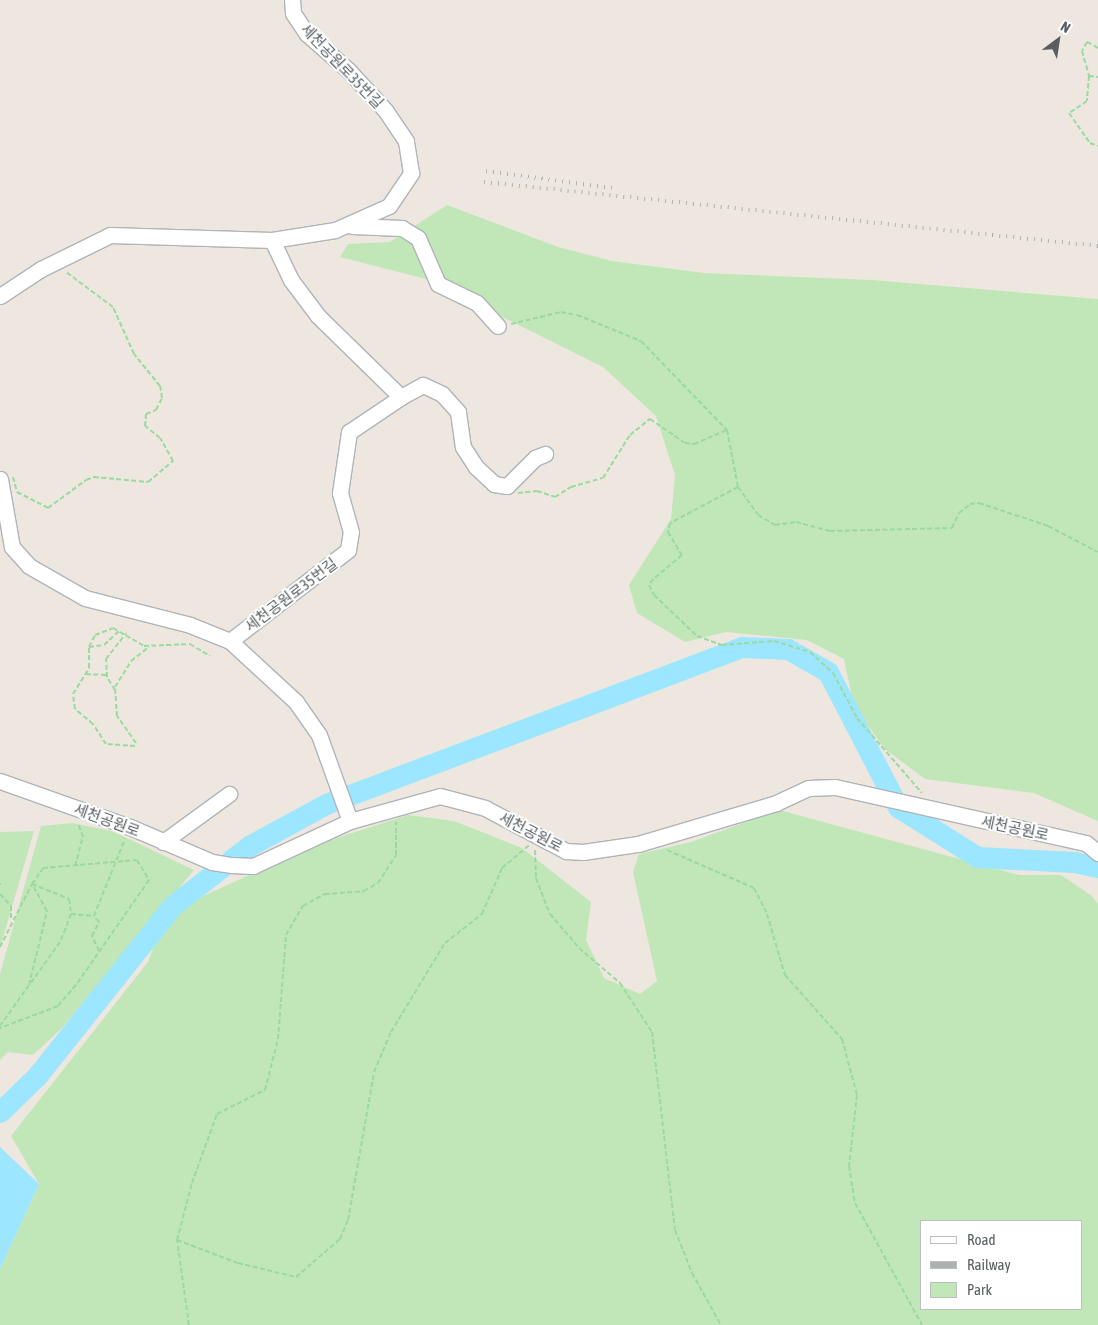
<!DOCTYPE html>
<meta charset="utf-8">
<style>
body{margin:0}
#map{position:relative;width:1098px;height:1325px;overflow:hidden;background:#ede7df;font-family:"Asap Condensed","Noto Sans KR",sans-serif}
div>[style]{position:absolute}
.green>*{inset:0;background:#c1e7b8}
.water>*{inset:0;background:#9ce6ff}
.river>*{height:21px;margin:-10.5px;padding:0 10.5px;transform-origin:10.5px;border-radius:10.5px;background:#9ce6ff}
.path>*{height:2px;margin-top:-1px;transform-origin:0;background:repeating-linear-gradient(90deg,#9ada9f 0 5px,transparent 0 7.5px)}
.roads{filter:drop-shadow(1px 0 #b0b4b8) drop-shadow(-1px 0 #b0b4b8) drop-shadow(0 1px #b0b4b8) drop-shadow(0 -1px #b0b4b8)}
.minor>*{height:15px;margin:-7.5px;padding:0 7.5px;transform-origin:7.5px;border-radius:7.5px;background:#fff}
.rail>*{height:4px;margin-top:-2px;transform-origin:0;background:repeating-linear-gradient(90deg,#afb0b1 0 1px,transparent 0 7px)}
span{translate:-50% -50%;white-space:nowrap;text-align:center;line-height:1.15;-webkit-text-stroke:4px #fff;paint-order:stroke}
.street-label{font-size:15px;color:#585e61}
.legend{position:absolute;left:920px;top:1220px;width:162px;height:90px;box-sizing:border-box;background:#fff;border:1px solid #bcbfc0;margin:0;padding:6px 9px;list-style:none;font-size:15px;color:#585e61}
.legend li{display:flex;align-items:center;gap:10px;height:25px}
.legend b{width:25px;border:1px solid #bcbfc0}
.north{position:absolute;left:1033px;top:15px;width:50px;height:50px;-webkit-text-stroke:4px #fff;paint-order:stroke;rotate:31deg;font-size:14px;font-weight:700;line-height:20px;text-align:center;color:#585e61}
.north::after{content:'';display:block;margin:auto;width:18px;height:22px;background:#585e61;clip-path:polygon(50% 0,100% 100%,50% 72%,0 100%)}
</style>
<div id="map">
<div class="green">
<div style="clip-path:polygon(447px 205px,558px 247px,612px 261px,704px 273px,871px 280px,1098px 299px,1098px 821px,1034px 793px,925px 779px,885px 749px,854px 707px,844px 659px,807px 640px,726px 632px,685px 642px,637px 613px,629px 585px,671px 519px,675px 475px,656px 416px,603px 367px,426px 279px,340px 257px,348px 244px,390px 242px)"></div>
<div style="clip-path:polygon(evenodd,779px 810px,1019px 875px,1061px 875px,1092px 896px,1098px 904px,1098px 1325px,0 1325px,0 1269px,39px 1184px,11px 1136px,148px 962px,158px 936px,190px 902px,315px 845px,408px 815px,454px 821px,522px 848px,591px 902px,586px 940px,604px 978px,640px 994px,657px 981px,633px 872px,639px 854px,691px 842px,779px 810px,922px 1221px,1082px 1221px,1082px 1309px,922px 1309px,922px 1221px)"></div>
<div style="clip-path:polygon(72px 823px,112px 831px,194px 870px,62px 1028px,33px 1055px,8px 1052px,0 1060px,0 974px,41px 826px)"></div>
<div style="clip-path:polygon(34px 831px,0 948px,0 832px)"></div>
</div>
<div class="water">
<div style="clip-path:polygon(0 1147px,39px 1184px,0 1269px)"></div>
</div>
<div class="river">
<div style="left:0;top:1112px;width:52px;rotate:-44.2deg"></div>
<div style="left:37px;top:1076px;width:217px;rotate:-51.5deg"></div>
<div style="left:172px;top:906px;width:98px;rotate:-37.9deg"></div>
<div style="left:249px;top:846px;width:88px;rotate:-28.6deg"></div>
<div style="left:326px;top:804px;width:445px;rotate:-20.7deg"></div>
<div style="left:742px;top:647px;width:46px;rotate:2.5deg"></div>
<div style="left:788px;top:649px;width:46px;rotate:29.9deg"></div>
<div style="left:828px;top:672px;width:152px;rotate:62.6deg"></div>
<div style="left:898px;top:807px;width:93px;rotate:32.3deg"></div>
<div style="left:977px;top:857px;width:97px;rotate:3deg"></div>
<div style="left:1074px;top:862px;width:25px;rotate:12deg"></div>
</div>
<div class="path">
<div style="left:1098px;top:48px;width:13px;rotate:-151deg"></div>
<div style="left:1087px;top:42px;width:10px;rotate:119deg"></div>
<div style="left:1082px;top:51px;width:26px;rotate:74deg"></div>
<div style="left:1089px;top:76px;width:9px;rotate:6deg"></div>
<div style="left:1089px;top:76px;width:25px;rotate:95deg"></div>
<div style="left:1087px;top:101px;width:22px;rotate:146deg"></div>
<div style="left:1069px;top:113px;width:37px;rotate:55deg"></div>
<div style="left:1090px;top:143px;width:9px;rotate:21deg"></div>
<div style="left:511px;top:324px;width:51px;rotate:-13.5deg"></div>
<div style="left:561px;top:312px;width:16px;rotate:11deg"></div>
<div style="left:577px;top:315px;width:69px;rotate:22.1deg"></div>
<div style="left:641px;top:341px;width:124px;rotate:46deg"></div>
<div style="left:727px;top:430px;width:58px;rotate:79.1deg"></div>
<div style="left:738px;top:487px;width:34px;rotate:54deg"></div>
<div style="left:758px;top:515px;width:20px;rotate:30deg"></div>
<div style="left:775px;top:525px;width:21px;rotate:-8deg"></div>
<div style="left:796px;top:522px;width:35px;rotate:15deg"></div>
<div style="left:830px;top:531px;width:122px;rotate:-1.4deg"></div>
<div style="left:952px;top:528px;width:17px;rotate:-65deg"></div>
<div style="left:959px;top:513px;width:14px;rotate:-39deg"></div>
<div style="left:970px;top:504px;width:9px;rotate:-6deg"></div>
<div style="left:979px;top:503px;width:73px;rotate:18.4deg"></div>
<div style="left:1048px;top:526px;width:56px;rotate:27.5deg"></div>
<div style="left:13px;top:477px;width:16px;rotate:75deg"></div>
<div style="left:17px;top:492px;width:35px;rotate:27deg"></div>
<div style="left:48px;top:508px;width:47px;rotate:-36.4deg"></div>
<div style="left:86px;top:480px;width:9px;rotate:-21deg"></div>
<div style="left:94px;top:477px;width:54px;rotate:5.3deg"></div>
<div style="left:148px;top:482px;width:33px;rotate:-40deg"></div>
<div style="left:173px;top:461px;width:26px;rotate:-119deg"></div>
<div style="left:160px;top:438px;width:19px;rotate:-141deg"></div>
<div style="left:145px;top:426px;width:12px;rotate:-85deg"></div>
<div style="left:146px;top:414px;width:11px;rotate:-22deg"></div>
<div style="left:156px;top:410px;width:13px;rotate:-63deg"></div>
<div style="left:162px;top:398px;width:12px;rotate:-99deg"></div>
<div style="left:160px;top:386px;width:41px;rotate:-129.1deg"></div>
<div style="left:134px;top:354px;width:51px;rotate:-114.1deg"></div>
<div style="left:113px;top:307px;width:59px;rotate:-143.3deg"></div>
<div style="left:738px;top:487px;width:77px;rotate:152.1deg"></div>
<div style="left:670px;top:523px;width:9px;rotate:103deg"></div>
<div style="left:668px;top:532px;width:27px;rotate:59deg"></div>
<div style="left:682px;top:555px;width:38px;rotate:140deg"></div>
<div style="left:653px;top:579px;width:7px;rotate:124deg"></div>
<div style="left:649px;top:585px;width:11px;rotate:63deg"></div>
<div style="left:654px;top:595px;width:59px;rotate:43.6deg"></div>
<div style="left:697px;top:636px;width:27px;rotate:20deg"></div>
<div style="left:722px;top:645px;width:52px;rotate:-4.4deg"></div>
<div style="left:774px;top:641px;width:38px;rotate:17deg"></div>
<div style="left:810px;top:652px;width:31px;rotate:42deg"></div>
<div style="left:833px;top:673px;width:51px;rotate:61.9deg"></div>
<div style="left:857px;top:718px;width:99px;rotate:49.1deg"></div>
<div style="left:518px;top:493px;width:19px;rotate:-6deg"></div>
<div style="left:537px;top:491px;width:19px;rotate:18deg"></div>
<div style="left:555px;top:497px;width:19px;rotate:-32deg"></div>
<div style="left:571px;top:487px;width:33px;rotate:-16deg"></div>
<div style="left:603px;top:478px;width:51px;rotate:-57.9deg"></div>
<div style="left:630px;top:435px;width:26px;rotate:-39deg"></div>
<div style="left:650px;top:419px;width:42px;rotate:34.4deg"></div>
<div style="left:685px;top:443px;width:9px;rotate:6deg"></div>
<div style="left:694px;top:444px;width:36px;rotate:-23deg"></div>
<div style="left:89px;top:647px;width:15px;rotate:-8deg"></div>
<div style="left:104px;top:645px;width:22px;rotate:-43deg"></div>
<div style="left:86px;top:674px;width:20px;rotate:3deg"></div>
<div style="left:115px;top:690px;width:15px;rotate:-122deg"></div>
<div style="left:107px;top:677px;width:18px;rotate:-93deg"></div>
<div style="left:106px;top:659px;width:33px;rotate:-52deg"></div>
<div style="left:136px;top:743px;width:33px;rotate:-125deg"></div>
<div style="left:117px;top:716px;width:29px;rotate:-94deg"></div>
<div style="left:115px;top:687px;width:31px;rotate:-58deg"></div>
<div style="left:131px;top:661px;width:23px;rotate:-38deg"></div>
<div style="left:135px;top:746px;width:29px;rotate:-176deg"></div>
<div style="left:106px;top:744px;width:24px;rotate:-123deg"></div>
<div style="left:93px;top:724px;width:23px;rotate:-140deg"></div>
<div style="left:75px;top:709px;width:15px;rotate:-98deg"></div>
<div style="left:73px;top:694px;width:31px;rotate:-58deg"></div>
<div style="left:89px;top:668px;width:21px;rotate:-90deg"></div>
<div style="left:89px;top:647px;width:13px;rotate:-63deg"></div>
<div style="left:95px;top:635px;width:19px;rotate:-21deg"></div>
<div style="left:113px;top:628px;width:36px;rotate:30deg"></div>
<div style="left:144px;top:646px;width:46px;rotate:-2.5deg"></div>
<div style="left:190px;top:644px;width:23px;rotate:31deg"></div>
<div style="left:535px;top:850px;width:28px;rotate:88deg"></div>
<div style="left:536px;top:878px;width:39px;rotate:69deg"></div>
<div style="left:550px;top:914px;width:45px;rotate:49.5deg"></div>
<div style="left:579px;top:948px;width:54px;rotate:40.5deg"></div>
<div style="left:620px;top:983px;width:59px;rotate:56.9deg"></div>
<div style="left:652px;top:1032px;width:199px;rotate:83.4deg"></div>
<div style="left:675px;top:1230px;width:46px;rotate:68.4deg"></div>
<div style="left:692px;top:1273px;width:60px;rotate:60.9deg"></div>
<div style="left:667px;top:850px;width:95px;rotate:23.6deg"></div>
<div style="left:754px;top:888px;width:29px;rotate:63deg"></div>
<div style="left:767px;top:914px;width:64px;rotate:73.6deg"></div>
<div style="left:785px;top:975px;width:86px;rotate:48.3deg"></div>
<div style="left:842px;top:1039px;width:58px;rotate:75deg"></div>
<div style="left:857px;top:1095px;width:71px;rotate:96.4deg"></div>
<div style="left:849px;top:1166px;width:37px;rotate:81deg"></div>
<div style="left:855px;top:1203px;width:139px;rotate:61.2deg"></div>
<div style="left:75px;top:866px;width:30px;rotate:-75deg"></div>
<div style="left:83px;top:837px;width:15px;rotate:-110deg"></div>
<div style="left:0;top:883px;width:2px;rotate:90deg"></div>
<div style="left:0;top:894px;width:16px;rotate:47deg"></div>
<div style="left:11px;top:906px;width:15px;rotate:90deg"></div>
<div style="left:71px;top:914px;width:23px;rotate:5deg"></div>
<div style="left:0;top:947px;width:71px;rotate:-63.1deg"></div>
<div style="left:32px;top:884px;width:40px;rotate:22deg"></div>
<div style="left:69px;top:899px;width:15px;rotate:82deg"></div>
<div style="left:71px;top:914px;width:30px;rotate:111deg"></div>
<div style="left:60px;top:942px;width:52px;rotate:125.5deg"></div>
<div style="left:99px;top:951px;width:17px;rotate:-115deg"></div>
<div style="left:92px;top:936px;width:16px;rotate:-63deg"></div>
<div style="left:99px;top:922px;width:8px;rotate:-130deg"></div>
<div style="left:94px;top:916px;width:83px;rotate:-68.1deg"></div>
<div style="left:0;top:1026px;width:50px;rotate:-54.7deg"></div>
<div style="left:29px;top:985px;width:76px;rotate:-76.3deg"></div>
<div style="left:47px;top:911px;width:31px;rotate:-119deg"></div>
<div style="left:32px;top:884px;width:19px;rotate:-55deg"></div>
<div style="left:43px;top:868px;width:94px;rotate:-4.9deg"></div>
<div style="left:137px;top:860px;width:23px;rotate:59deg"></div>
<div style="left:149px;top:880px;width:128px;rotate:124.8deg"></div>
<div style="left:76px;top:985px;width:28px;rotate:131deg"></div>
<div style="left:58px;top:1006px;width:62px;rotate:159.2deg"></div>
<div style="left:177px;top:1240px;width:65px;rotate:20.7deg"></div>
<div style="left:238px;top:1263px;width:60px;rotate:13.6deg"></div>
<div style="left:296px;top:1277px;width:58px;rotate:-40.8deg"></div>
<div style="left:340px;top:1239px;width:21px;rotate:-67deg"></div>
<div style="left:348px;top:1220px;width:150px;rotate:-80deg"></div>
<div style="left:374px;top:1072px;width:43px;rotate:-67deg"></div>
<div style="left:391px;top:1032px;width:104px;rotate:-58.8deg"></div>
<div style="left:445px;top:943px;width:47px;rotate:-38.1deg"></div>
<div style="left:482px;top:914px;width:50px;rotate:-66.5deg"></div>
<div style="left:502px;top:868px;width:35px;rotate:-40deg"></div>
<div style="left:189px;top:1325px;width:86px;rotate:-98deg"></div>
<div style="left:177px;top:1240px;width:59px;rotate:-75.3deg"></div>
<div style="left:192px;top:1183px;width:73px;rotate:-70.1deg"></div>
<div style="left:217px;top:1114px;width:54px;rotate:-26.6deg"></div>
<div style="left:265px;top:1090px;width:53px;rotate:-75.7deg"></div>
<div style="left:278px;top:1039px;width:104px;rotate:-85.6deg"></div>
<div style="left:286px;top:935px;width:34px;rotate:-60deg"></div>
<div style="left:303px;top:906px;width:25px;rotate:-29deg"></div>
<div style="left:325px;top:894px;width:39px;rotate:-4deg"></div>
<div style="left:364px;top:891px;width:16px;rotate:-30deg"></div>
<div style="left:378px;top:883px;width:33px;rotate:-57deg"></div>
<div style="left:396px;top:855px;width:33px;rotate:-90deg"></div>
</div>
<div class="roads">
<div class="minor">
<div style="left:352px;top:226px;width:50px;rotate:2.3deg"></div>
<div style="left:402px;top:228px;width:19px;rotate:32deg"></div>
<div style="left:418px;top:238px;width:50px;rotate:66.5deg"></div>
<div style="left:438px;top:284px;width:43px;rotate:26deg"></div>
<div style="left:477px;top:303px;width:31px;rotate:48deg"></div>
<div style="left:272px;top:240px;width:44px;rotate:64.6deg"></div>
<div style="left:291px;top:280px;width:45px;rotate:53.1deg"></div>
<div style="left:318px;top:316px;width:116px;rotate:44.3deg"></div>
<div style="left:0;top:296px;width:49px;rotate:-33.4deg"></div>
<div style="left:41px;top:269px;width:77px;rotate:-26.2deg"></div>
<div style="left:110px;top:235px;width:162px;rotate:1.8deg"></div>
<div style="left:272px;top:240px;width:64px;rotate:-9deg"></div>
<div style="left:335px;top:230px;width:59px;rotate:-24deg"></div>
<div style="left:389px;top:206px;width:40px;rotate:-56deg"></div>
<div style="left:411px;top:173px;width:32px;rotate:-99deg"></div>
<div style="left:406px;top:141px;width:36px;rotate:-124deg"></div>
<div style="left:386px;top:111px;width:56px;rotate:-132.8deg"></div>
<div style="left:348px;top:70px;width:55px;rotate:-138.7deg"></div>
<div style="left:307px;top:34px;width:25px;rotate:-124deg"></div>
<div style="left:293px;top:13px;width:13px;rotate:-94deg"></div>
<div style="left:0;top:479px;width:69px;rotate:80deg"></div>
<div style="left:12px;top:547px;width:25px;rotate:48deg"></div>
<div style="left:29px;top:566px;width:64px;rotate:29.7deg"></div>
<div style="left:85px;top:598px;width:108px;rotate:14.4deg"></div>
<div style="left:190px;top:625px;width:43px;rotate:21.8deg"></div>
<div style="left:230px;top:641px;width:90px;rotate:42.7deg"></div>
<div style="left:296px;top:702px;width:40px;rotate:55.1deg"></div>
<div style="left:319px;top:735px;width:91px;rotate:70.2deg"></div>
<div style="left:230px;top:641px;width:149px;rotate:-37.6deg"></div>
<div style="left:348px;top:550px;width:18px;rotate:-81deg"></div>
<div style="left:351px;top:532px;width:41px;rotate:-105.8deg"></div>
<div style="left:340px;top:493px;width:62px;rotate:-81.6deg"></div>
<div style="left:349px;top:432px;width:63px;rotate:-33.9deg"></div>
<div style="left:401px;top:397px;width:25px;rotate:-29deg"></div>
<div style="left:423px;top:385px;width:21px;rotate:25deg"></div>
<div style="left:442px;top:394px;width:24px;rotate:48deg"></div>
<div style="left:458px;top:412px;width:35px;rotate:82deg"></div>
<div style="left:463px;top:447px;width:24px;rotate:57deg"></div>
<div style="left:476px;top:467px;width:25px;rotate:43deg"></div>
<div style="left:494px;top:484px;width:13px;rotate:9deg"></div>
<div style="left:507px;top:486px;width:40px;rotate:-45deg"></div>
<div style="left:535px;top:458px;width:11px;rotate:-22deg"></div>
<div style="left:0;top:781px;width:138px;rotate:19.5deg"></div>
<div style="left:130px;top:827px;width:89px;rotate:23.1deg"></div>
<div style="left:212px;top:862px;width:20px;rotate:9deg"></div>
<div style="left:232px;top:865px;width:21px;rotate:3deg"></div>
<div style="left:253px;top:866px;width:107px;rotate:-24.9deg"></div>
<div style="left:350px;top:821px;width:93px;rotate:-15.5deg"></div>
<div style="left:440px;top:796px;width:47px;rotate:14.9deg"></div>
<div style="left:485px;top:808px;width:92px;rotate:28deg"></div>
<div style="left:566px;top:851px;width:17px;rotate:3deg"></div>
<div style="left:583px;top:852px;width:56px;rotate:-8.3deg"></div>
<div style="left:638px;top:844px;width:144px;rotate:-16.5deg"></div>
<div style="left:776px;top:803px;width:35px;rotate:-25deg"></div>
<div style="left:808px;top:788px;width:27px;rotate:-2deg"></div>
<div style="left:835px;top:787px;width:257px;rotate:12.6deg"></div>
<div style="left:1086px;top:843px;width:16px;rotate:40deg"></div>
<div style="left:163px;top:842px;width:82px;rotate:-36deg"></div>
</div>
</div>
<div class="rail">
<div style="left:486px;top:171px;width:127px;rotate:7.7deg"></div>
<div style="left:484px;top:182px;width:617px;rotate:5.95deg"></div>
</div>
<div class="street-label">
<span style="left:342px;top:66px;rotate:46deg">세천공원로35번길</span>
<span style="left:291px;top:595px;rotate:-37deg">세천공원로35번길</span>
<span style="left:107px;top:820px;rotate:20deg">세천공원로</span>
<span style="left:1015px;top:828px;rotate:12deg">세천공원로</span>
<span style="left:531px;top:832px;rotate:27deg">세천공원로</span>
</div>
<ul class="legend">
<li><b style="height:6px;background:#fff"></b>Road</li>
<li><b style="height:6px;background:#afb0b1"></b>Railway</li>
<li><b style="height:14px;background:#c1e7b8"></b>Park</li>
</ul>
<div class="north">N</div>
</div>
